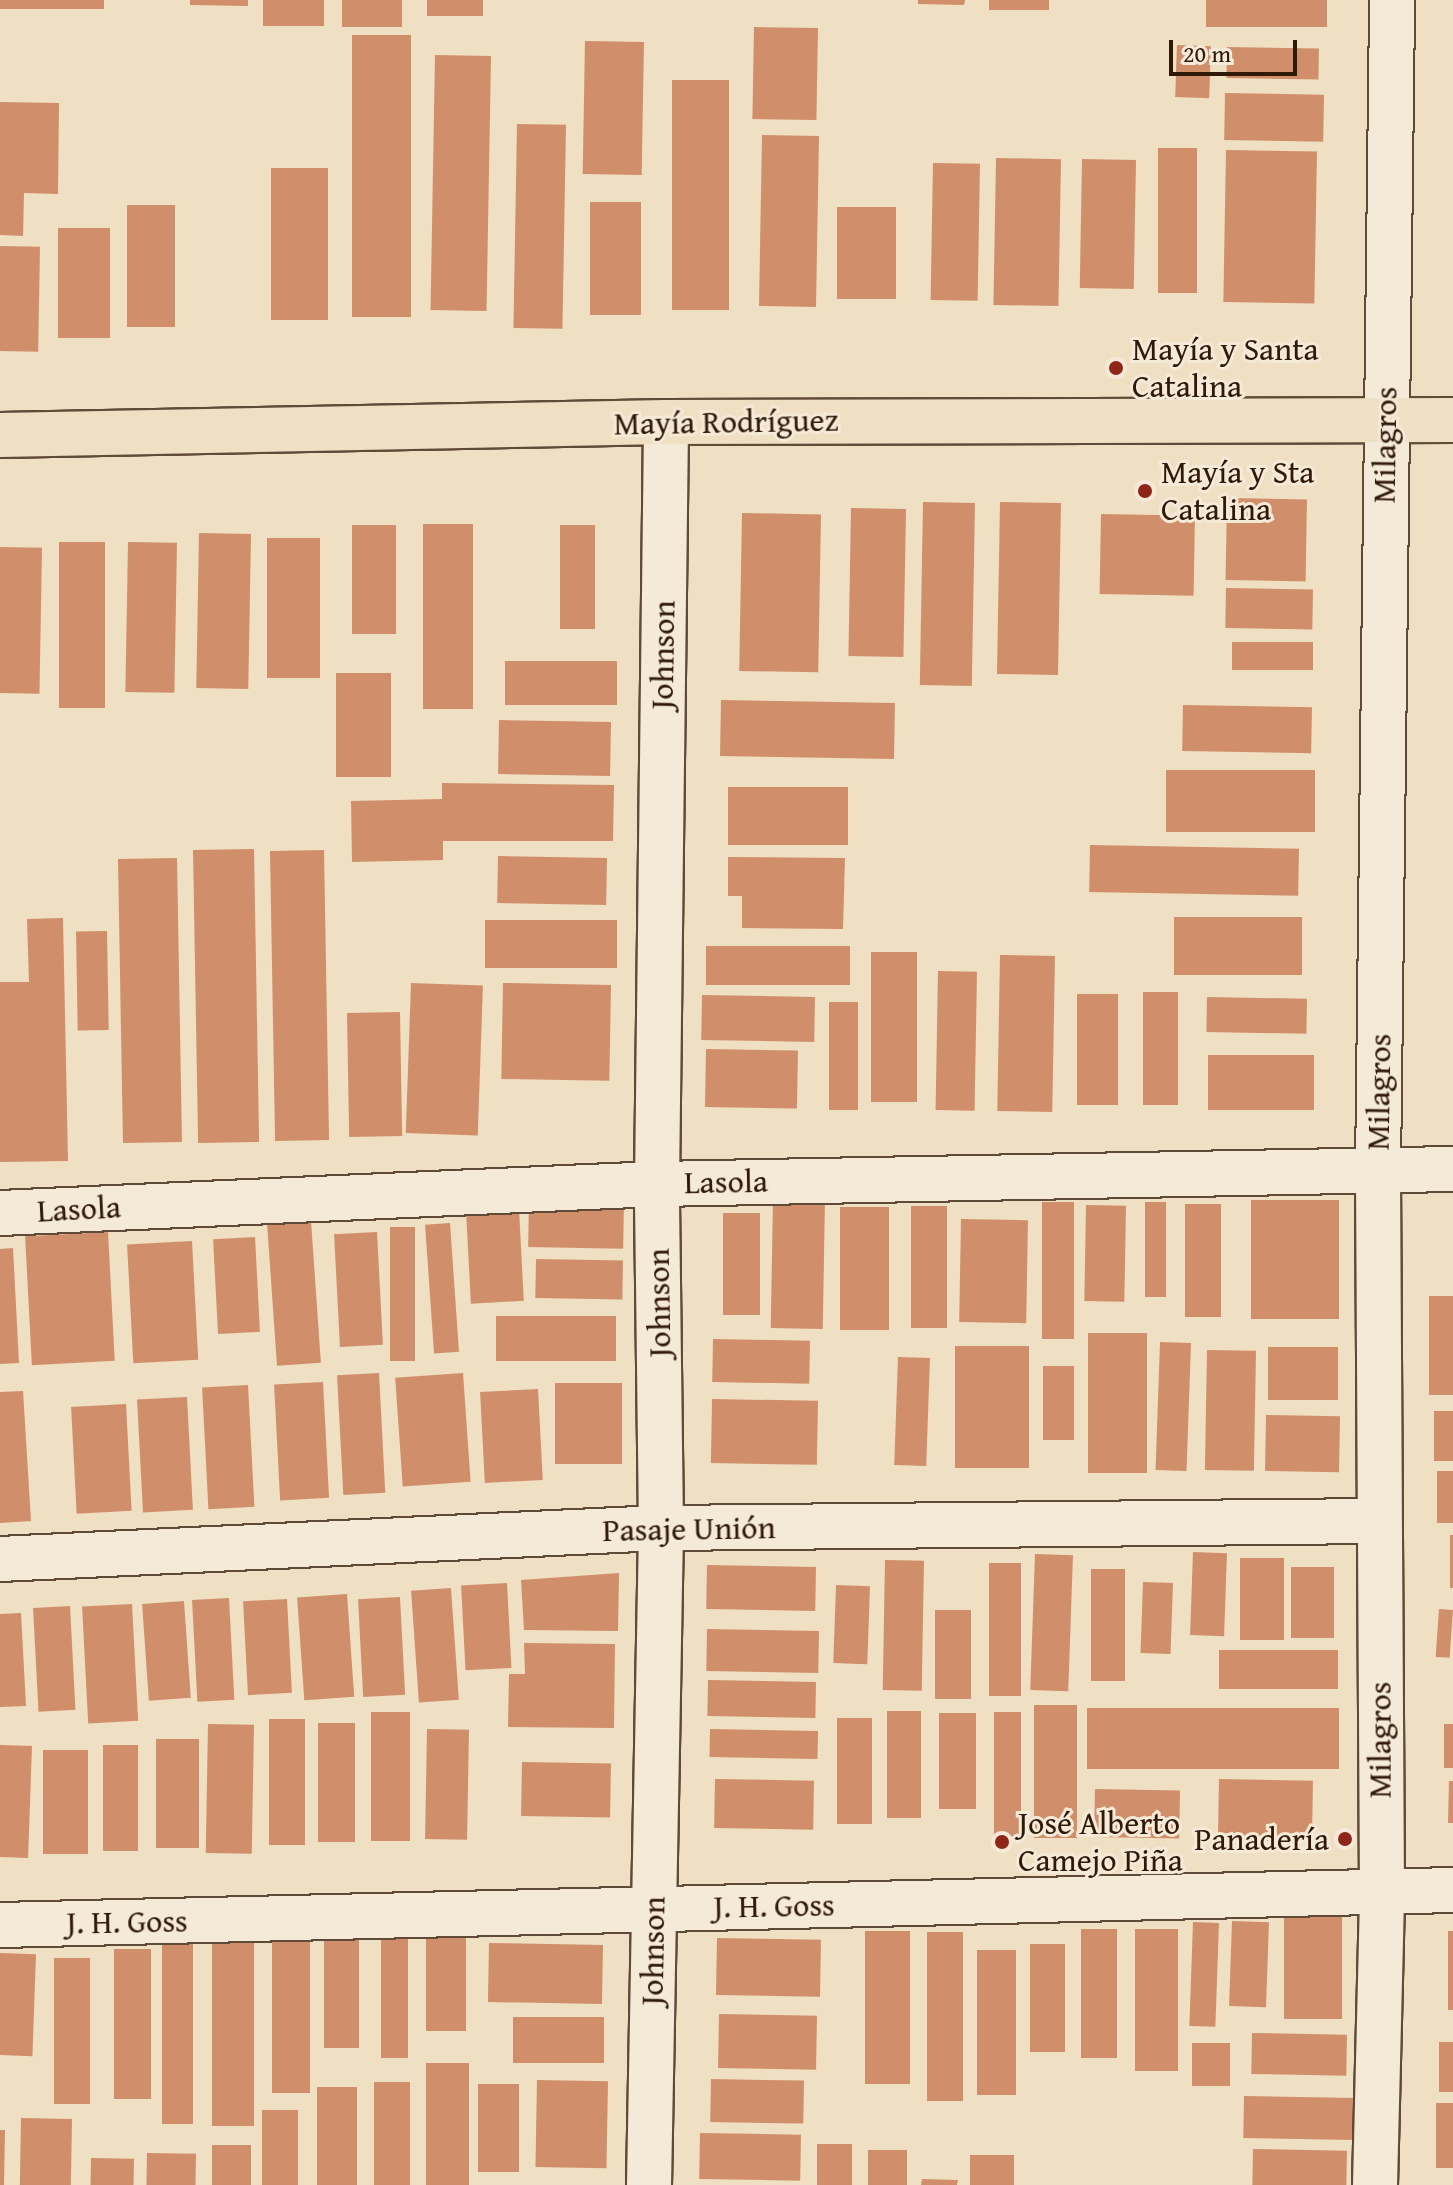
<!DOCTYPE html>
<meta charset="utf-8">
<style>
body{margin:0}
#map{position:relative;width:1453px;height:2185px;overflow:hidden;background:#efdfc3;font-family:"Gentium Book Plus",serif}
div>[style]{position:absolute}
.building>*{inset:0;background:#d08f6a;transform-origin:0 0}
.roads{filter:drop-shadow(2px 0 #604a38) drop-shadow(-2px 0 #604a38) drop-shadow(0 2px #604a38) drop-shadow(0 -2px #604a38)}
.minor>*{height:44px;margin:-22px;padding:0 22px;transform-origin:22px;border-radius:22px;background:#f5ead8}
.major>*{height:44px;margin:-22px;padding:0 22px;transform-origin:22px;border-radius:22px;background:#efdfc3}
.dots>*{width:22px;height:22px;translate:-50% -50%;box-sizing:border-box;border:4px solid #f5ead8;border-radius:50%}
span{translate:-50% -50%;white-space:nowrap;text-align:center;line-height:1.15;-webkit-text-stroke:6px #f5ead8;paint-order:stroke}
.poi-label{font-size:32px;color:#301909}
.left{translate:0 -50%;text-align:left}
.right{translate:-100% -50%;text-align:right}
.street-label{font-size:32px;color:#301909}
.scale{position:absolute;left:1169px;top:40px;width:128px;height:36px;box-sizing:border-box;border:4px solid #301909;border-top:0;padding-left:10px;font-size:24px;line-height:28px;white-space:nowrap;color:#301909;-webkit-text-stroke:6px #f5ead8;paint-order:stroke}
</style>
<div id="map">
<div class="building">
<div style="left:0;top:0;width:104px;height:9px"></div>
<div style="clip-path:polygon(190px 0,248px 0,248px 6px,190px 5px)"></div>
<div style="left:263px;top:0;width:61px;height:26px"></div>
<div style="left:342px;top:0;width:60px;height:27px"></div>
<div style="left:427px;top:0;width:56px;height:16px"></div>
<div style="clip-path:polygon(918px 0,965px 0,964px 5px,918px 4px)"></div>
<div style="left:989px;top:0;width:60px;height:10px"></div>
<div style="left:1206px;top:0;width:121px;height:27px"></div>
<div style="left:754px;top:27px;width:64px;height:92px;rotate:1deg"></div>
<div style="left:352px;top:35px;width:59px;height:282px"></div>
<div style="left:585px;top:41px;width:59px;height:133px;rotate:1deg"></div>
<div style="left:1177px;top:45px;width:34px;height:52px;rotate:2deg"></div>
<div style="left:1227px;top:47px;width:92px;height:31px;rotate:1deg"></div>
<div style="left:435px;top:55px;width:56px;height:255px;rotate:1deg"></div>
<div style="left:672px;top:80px;width:57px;height:230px"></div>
<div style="left:1225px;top:93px;width:99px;height:47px;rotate:1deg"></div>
<div style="clip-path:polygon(0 102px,59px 103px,58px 194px,24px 193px,23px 236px,0 235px)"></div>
<div style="left:517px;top:124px;width:49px;height:204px;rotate:1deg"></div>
<div style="left:762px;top:135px;width:57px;height:171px;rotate:1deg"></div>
<div style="left:1158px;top:148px;width:39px;height:145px"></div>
<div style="left:1226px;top:150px;width:91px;height:152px;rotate:1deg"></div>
<div style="left:996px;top:158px;width:65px;height:147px;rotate:1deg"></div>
<div style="left:1082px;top:159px;width:54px;height:129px;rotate:1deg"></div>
<div style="left:933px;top:163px;width:47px;height:137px;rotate:1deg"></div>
<div style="left:271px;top:168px;width:57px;height:152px"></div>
<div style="left:590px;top:202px;width:51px;height:113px"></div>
<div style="left:127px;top:205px;width:48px;height:122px"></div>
<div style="left:837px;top:207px;width:59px;height:92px"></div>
<div style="left:58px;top:228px;width:52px;height:110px"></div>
<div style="left:0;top:246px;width:40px;height:105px;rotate:1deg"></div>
<div style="left:1227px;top:498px;width:80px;height:82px;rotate:1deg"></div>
<div style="left:923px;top:502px;width:52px;height:183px;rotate:1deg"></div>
<div style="left:1000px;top:502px;width:61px;height:172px;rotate:1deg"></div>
<div style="left:851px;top:508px;width:55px;height:148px;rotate:1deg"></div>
<div style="left:742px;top:513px;width:79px;height:158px;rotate:1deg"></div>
<div style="left:1101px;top:514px;width:94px;height:80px;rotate:1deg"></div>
<div style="left:423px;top:524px;width:50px;height:185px"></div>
<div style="left:352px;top:525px;width:44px;height:109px"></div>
<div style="left:560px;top:525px;width:35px;height:104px"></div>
<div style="left:199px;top:533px;width:52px;height:155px;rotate:1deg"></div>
<div style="left:267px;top:538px;width:53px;height:140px"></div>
<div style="left:59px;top:542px;width:46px;height:166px"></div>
<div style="left:128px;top:542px;width:49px;height:150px;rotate:1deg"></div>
<div style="left:0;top:547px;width:42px;height:146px;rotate:1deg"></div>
<div style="left:1226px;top:588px;width:87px;height:40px;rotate:1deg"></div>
<div style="left:1232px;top:642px;width:81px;height:28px"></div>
<div style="left:505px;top:661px;width:112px;height:44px"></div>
<div style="left:336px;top:673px;width:55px;height:104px"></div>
<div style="left:721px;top:700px;width:174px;height:56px;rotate:1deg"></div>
<div style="left:1183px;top:705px;width:129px;height:46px;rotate:1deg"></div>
<div style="left:499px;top:720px;width:112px;height:54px;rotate:1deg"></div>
<div style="left:1166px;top:770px;width:149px;height:62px"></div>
<div style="clip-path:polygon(442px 783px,614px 785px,613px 841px,443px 841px,443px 860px,352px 862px,351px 801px,442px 799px)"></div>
<div style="left:728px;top:787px;width:120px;height:58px"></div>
<div style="left:1090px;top:845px;width:209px;height:47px;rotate:1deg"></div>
<div style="left:254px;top:849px;width:293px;height:61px;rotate:89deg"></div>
<div style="left:324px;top:850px;width:290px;height:54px;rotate:89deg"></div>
<div style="left:498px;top:856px;width:109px;height:47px;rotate:1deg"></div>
<div style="clip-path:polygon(728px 857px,845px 858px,843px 929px,742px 928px,742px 896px,728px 896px)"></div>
<div style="left:177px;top:858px;width:284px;height:59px;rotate:89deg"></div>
<div style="left:1174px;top:917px;width:128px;height:58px"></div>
<div style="clip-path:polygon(63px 918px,68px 1161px,0 1162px,0 982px,29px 982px,27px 919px)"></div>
<div style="left:485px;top:920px;width:132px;height:48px"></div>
<div style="left:107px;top:931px;width:99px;height:31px;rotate:89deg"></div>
<div style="left:706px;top:946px;width:144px;height:39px"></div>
<div style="left:871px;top:952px;width:46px;height:150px"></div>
<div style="left:1000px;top:955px;width:55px;height:156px;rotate:1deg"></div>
<div style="left:938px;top:971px;width:39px;height:139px;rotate:1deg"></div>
<div style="left:411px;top:983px;width:72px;height:150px;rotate:2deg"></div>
<div style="left:503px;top:983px;width:108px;height:96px;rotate:1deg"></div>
<div style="left:1143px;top:992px;width:35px;height:113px"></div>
<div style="left:1077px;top:994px;width:41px;height:111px"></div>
<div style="left:702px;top:995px;width:113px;height:45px;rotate:1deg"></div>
<div style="left:1207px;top:997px;width:100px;height:35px;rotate:1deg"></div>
<div style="left:829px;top:1002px;width:29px;height:108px"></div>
<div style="left:400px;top:1012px;width:124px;height:53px;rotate:89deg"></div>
<div style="left:706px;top:1049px;width:92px;height:58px;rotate:1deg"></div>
<div style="left:1208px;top:1055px;width:106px;height:55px"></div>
<div style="left:773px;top:1198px;width:52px;height:130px;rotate:1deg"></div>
<div style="left:529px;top:1199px;width:95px;height:48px;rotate:1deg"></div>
<div style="left:1251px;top:1200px;width:88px;height:119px"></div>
<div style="left:1042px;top:1202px;width:32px;height:137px"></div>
<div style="left:1145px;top:1202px;width:21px;height:95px"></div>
<div style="left:1185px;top:1204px;width:36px;height:113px"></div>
<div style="left:1086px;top:1205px;width:40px;height:96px;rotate:1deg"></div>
<div style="left:911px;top:1206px;width:36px;height:122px"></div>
<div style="left:840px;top:1207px;width:49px;height:123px"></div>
<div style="left:519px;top:1209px;width:92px;height:53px;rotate:87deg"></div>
<div style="left:723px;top:1213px;width:37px;height:102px"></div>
<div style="left:961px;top:1219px;width:67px;height:103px;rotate:1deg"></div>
<div style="left:311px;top:1221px;width:142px;height:44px;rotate:86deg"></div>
<div style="left:450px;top:1223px;width:129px;height:25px;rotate:86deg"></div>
<div style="left:390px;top:1227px;width:25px;height:134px"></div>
<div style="left:108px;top:1232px;width:129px;height:83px;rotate:87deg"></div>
<div style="left:377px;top:1232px;width:113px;height:43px;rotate:87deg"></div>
<div style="left:255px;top:1237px;width:95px;height:42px;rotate:87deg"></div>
<div style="left:192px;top:1241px;width:119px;height:65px;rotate:87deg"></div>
<div style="clip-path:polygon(13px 1248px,19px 1363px,0 1364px,0 1249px)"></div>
<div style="left:536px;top:1259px;width:87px;height:39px;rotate:1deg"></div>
<div style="left:1429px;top:1296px;width:24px;height:99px"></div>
<div style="left:496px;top:1316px;width:120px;height:45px"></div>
<div style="left:1088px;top:1333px;width:59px;height:140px"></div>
<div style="left:713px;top:1339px;width:97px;height:43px;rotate:1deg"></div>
<div style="left:1160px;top:1342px;width:31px;height:128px;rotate:2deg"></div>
<div style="left:955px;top:1346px;width:74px;height:122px"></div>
<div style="left:1268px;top:1347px;width:70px;height:53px"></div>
<div style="left:1207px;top:1350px;width:49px;height:120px;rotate:1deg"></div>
<div style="left:898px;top:1357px;width:32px;height:108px;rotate:2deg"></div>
<div style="left:1043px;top:1366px;width:31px;height:74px"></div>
<div style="left:379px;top:1373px;width:120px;height:42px;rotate:87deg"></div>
<div style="left:463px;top:1373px;width:109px;height:68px;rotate:86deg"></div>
<div style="left:323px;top:1382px;width:116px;height:49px;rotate:87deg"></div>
<div style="left:555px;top:1383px;width:67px;height:81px"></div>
<div style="left:248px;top:1385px;width:122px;height:46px;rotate:87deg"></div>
<div style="left:538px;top:1389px;width:91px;height:58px;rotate:87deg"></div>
<div style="clip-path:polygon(23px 1391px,31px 1521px,0 1523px,0 1392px)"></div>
<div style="left:187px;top:1397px;width:113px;height:50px;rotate:87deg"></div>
<div style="left:712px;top:1399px;width:106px;height:64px;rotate:1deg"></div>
<div style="left:126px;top:1404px;width:107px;height:55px;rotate:87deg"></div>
<div style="left:1434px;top:1411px;width:19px;height:50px"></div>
<div style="left:1266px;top:1415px;width:74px;height:56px;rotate:1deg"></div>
<div style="left:1437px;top:1471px;width:16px;height:52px"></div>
<div style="left:1450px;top:1535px;width:3px;height:53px"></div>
<div style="left:1193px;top:1552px;width:34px;height:83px;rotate:2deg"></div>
<div style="left:1035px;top:1554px;width:38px;height:136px;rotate:2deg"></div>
<div style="left:1240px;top:1558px;width:44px;height:82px"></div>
<div style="left:885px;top:1560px;width:39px;height:130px;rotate:1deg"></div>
<div style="left:989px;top:1563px;width:32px;height:133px"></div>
<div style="left:707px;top:1565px;width:109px;height:44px;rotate:1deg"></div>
<div style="left:1291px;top:1567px;width:43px;height:71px"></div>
<div style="left:1091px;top:1569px;width:34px;height:112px"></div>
<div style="clip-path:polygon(619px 1573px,618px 1631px,524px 1630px,521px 1580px)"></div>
<div style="left:1143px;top:1582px;width:30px;height:71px;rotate:2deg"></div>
<div style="left:507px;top:1583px;width:85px;height:46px;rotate:87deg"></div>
<div style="left:836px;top:1585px;width:34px;height:78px;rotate:2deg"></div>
<div style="left:451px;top:1588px;width:112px;height:40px;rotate:86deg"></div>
<div style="left:347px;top:1594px;width:103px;height:50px;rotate:86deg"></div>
<div style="left:400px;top:1597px;width:98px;height:42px;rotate:87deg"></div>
<div style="left:229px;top:1598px;width:102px;height:37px;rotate:87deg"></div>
<div style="left:287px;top:1599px;width:94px;height:44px;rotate:87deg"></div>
<div style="left:184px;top:1601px;width:97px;height:42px;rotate:86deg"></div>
<div style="left:132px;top:1604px;width:117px;height:50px;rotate:87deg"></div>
<div style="left:70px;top:1606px;width:104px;height:37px;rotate:87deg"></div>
<div style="left:1439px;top:1609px;width:14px;height:48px;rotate:4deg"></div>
<div style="left:935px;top:1610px;width:36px;height:89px"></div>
<div style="clip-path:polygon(21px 1613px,26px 1706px,0 1707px,0 1614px)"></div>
<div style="left:707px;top:1629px;width:112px;height:42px;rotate:1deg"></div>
<div style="clip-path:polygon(524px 1643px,615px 1644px,614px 1728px,508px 1727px,509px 1674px,525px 1674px)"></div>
<div style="left:1219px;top:1650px;width:119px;height:39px"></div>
<div style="left:708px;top:1680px;width:108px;height:36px;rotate:1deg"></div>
<div style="left:1034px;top:1705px;width:43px;height:133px"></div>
<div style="left:1087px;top:1708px;width:252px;height:61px"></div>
<div style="left:887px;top:1711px;width:34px;height:107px"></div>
<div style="left:371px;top:1712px;width:39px;height:129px"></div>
<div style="left:994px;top:1712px;width:27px;height:125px"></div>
<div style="left:939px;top:1713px;width:37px;height:96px"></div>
<div style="left:837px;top:1718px;width:35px;height:106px"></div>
<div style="left:269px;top:1719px;width:36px;height:126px"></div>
<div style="left:318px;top:1723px;width:37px;height:119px"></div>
<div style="left:208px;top:1724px;width:46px;height:129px;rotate:1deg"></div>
<div style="left:1444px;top:1724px;width:9px;height:44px"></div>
<div style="left:427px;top:1729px;width:42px;height:110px;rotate:1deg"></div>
<div style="left:710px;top:1729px;width:108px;height:28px;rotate:1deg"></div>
<div style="left:156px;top:1739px;width:43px;height:109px"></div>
<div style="left:0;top:1745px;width:32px;height:112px;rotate:2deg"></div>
<div style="left:103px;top:1745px;width:35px;height:106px"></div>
<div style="left:43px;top:1750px;width:45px;height:104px"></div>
<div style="left:522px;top:1762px;width:89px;height:54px;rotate:1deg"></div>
<div style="left:715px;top:1779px;width:99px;height:49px;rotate:1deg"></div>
<div style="left:1219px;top:1779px;width:94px;height:61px;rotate:1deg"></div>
<div style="clip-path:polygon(1449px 1781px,1453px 1781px,1453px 1823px,1448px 1823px)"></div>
<div style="left:1095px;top:1789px;width:85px;height:48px;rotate:1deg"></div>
<div style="left:1284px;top:1911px;width:58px;height:108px"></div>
<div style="left:1232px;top:1921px;width:37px;height:85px;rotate:2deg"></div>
<div style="left:1193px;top:1922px;width:26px;height:104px;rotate:2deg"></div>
<div style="left:1081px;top:1929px;width:36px;height:129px"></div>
<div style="left:1135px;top:1929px;width:43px;height:142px"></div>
<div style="left:865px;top:1931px;width:45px;height:153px"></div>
<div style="left:1448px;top:1931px;width:5px;height:79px"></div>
<div style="left:927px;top:1932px;width:36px;height:169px"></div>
<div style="left:381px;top:1935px;width:27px;height:123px"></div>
<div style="left:426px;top:1935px;width:40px;height:96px"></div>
<div style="left:212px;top:1936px;width:42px;height:190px"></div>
<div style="left:717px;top:1938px;width:104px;height:57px;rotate:1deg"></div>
<div style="left:324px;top:1939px;width:35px;height:109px"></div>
<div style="left:272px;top:1941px;width:38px;height:152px"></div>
<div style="left:162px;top:1943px;width:31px;height:181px"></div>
<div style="left:489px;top:1943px;width:114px;height:59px;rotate:1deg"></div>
<div style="left:1065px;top:1944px;width:108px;height:35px;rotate:90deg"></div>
<div style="left:114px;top:1949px;width:37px;height:150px"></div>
<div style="left:977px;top:1950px;width:39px;height:145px"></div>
<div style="left:0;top:1953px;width:36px;height:102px;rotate:2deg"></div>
<div style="left:54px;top:1958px;width:36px;height:146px"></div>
<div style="left:719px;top:2014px;width:98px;height:54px;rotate:1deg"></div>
<div style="left:513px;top:2017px;width:91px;height:46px"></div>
<div style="left:1252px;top:2033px;width:95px;height:41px;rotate:1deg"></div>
<div style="left:1439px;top:2042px;width:14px;height:50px"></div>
<div style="left:1192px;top:2043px;width:38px;height:43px"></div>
<div style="left:426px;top:2063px;width:43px;height:122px"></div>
<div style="left:711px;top:2079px;width:93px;height:43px;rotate:1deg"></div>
<div style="left:537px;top:2080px;width:71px;height:87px;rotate:1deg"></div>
<div style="left:374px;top:2082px;width:36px;height:103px"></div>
<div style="left:478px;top:2084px;width:41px;height:88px"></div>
<div style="left:317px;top:2087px;width:40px;height:98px"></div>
<div style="left:1244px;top:2096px;width:111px;height:42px;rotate:1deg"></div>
<div style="left:1436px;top:2103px;width:17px;height:65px"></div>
<div style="left:262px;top:2110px;width:36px;height:75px"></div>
<div style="left:21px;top:2118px;width:51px;height:67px;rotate:1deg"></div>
<div style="clip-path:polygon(0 2130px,5px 2130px,4px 2185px,0 2185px)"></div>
<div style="left:700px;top:2133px;width:101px;height:46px;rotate:1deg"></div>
<div style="left:817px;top:2144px;width:35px;height:41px"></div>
<div style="left:212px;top:2145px;width:39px;height:40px"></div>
<div style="left:1253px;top:2149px;width:94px;height:36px;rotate:1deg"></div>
<div style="left:907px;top:2150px;width:35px;height:39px;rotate:90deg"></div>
<div style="left:147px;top:2153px;width:49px;height:32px;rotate:1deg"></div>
<div style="left:970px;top:2155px;width:44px;height:30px"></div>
<div style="left:91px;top:2158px;width:43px;height:27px;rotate:1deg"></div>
<div style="clip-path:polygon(922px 2179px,958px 2180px,957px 2185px,921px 2185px)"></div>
</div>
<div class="roads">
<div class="minor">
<div style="left:0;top:1213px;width:658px;rotate:-2.53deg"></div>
<div style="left:657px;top:1184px;width:796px;rotate:-1.08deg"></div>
<div style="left:0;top:1559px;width:662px;rotate:-2.69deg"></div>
<div style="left:661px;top:1528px;width:718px;rotate:-0.56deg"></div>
<div style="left:0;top:1925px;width:1453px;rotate:-1.38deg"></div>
<div style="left:649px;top:2185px;width:657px;rotate:-88.95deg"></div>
<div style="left:661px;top:1528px;width:344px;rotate:-90.7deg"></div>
<div style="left:657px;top:1184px;width:762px;rotate:-89.32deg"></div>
<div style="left:1375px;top:2185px;width:293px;rotate:-88.6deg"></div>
<div style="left:1382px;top:1892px;width:722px;rotate:-90.32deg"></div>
<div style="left:1378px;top:1170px;width:1170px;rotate:-89.31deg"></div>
</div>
<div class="major">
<div style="left:0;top:435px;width:666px;rotate:-1.12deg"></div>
<div style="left:666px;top:422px;width:787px;rotate:-0.15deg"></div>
</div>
</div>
<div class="dots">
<div style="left:1116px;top:368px;background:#8f2418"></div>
<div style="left:1145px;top:491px;background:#8f2418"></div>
<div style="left:1345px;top:1839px;background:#8f2418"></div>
<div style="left:1002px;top:1842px;background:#8f2418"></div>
</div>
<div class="poi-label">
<span class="left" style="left:1132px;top:368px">Mayía y Santa<br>Catalina</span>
<span class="left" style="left:1161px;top:491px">Mayía y Sta<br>Catalina</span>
<span class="left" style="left:1018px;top:1842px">José Alberto<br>Camejo Piña</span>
<span class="right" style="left:1329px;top:1839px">Panadería</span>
</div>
<div class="street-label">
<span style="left:726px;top:422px;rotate:-1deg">Mayía Rodríguez</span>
<span style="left:1385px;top:445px;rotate:-89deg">Milagros</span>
<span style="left:663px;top:655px;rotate:-89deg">Johnson</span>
<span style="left:1379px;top:1092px;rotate:-89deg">Milagros</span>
<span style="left:726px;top:1182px;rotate:-1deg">Lasola</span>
<span style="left:79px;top:1209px;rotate:-3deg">Lasola</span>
<span style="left:659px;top:1303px;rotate:-91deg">Johnson</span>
<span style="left:689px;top:1529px;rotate:-1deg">Pasaje Unión</span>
<span style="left:1380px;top:1740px;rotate:-90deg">Milagros</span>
<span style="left:774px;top:1906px;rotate:-1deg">J. H. Goss</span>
<span style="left:127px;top:1922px;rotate:-1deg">J. H. Goss</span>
<span style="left:653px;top:1951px;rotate:-89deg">Johnson</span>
</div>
<div class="scale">20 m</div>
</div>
